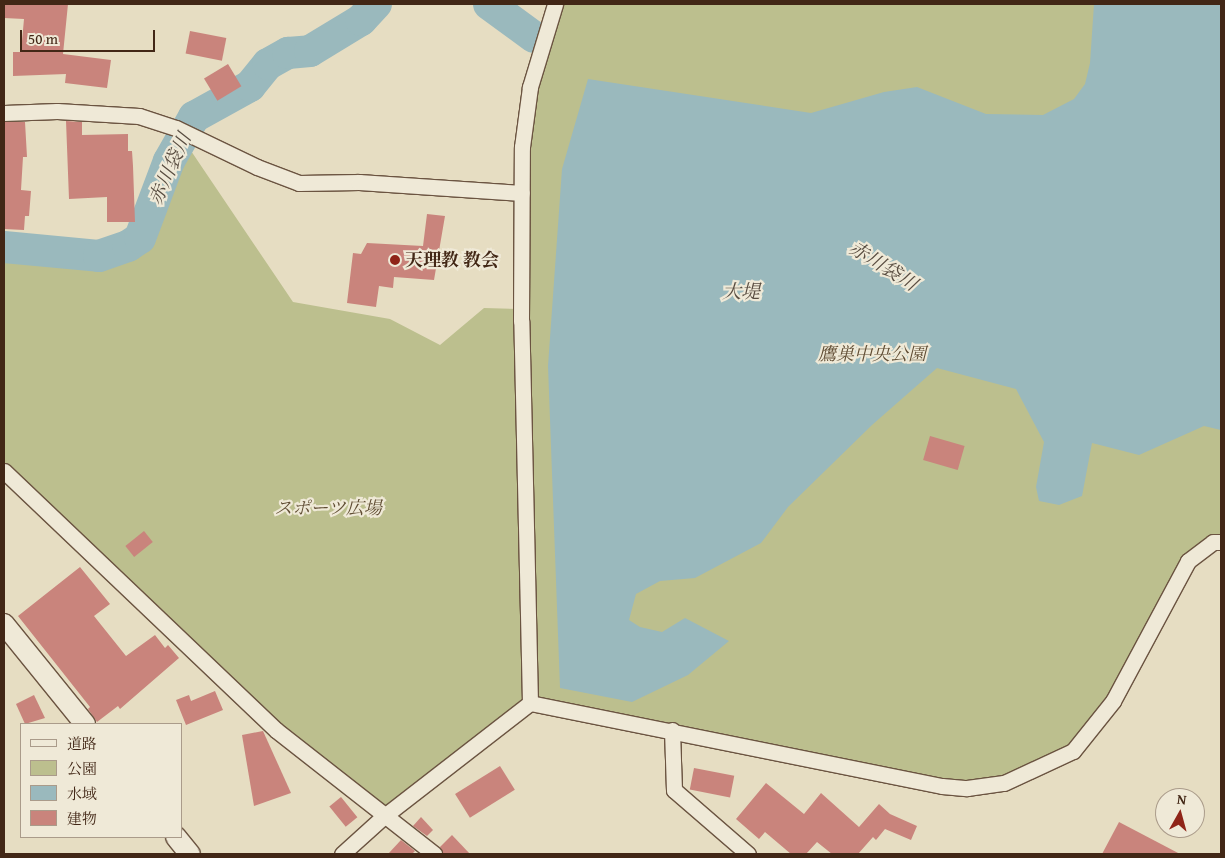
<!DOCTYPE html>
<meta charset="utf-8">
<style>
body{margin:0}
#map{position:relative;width:1225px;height:858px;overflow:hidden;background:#e6ddc2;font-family:"Gentium Book Plus","Noto Serif JP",serif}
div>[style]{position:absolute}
.green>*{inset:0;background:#bcbf8e}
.water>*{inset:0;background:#9ab9bd}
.river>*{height:32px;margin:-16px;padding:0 16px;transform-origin:16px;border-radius:16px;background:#9ab9bd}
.building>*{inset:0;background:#c9847c;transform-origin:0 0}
.roads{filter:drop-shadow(1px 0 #6b5441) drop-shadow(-1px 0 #6b5441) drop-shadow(0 1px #6b5441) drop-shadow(0 -1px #6b5441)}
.street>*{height:15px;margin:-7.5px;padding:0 7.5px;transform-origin:7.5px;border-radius:7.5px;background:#efe9d7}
.secondary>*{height:20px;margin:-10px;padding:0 10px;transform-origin:10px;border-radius:10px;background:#efe9d7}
.dots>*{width:14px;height:14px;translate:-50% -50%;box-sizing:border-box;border:2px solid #efe9d7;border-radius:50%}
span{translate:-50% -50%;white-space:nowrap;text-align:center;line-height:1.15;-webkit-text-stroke:4.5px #efe9d7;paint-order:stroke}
.poi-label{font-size:18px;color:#422716;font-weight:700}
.left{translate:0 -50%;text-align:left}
.park-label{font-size:18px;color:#604d34;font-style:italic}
.water-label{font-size:19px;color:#584c40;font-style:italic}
.frame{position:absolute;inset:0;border:5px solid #422716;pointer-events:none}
.legend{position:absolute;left:20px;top:723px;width:162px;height:115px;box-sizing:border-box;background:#efe9d7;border:1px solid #aa9b8a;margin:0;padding:6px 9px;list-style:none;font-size:15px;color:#422716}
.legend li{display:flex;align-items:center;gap:10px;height:25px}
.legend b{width:25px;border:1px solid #aa9b8a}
.north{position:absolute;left:1155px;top:788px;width:50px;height:50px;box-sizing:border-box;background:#efe9d7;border:1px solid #aa9b8a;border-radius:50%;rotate:7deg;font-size:14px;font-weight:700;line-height:20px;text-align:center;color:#422716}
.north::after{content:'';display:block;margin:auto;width:18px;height:22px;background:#8f2418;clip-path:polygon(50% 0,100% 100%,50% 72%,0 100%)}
.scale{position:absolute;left:20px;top:30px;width:135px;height:22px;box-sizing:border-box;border:2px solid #422716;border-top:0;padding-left:6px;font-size:15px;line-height:18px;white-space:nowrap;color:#422716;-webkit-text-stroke:4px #efe9d7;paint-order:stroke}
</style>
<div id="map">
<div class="green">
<div style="clip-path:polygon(555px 4px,1221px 4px,1221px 542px,1188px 561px,1147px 634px,1073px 751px,967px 788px,531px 703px,383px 817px,276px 730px,4px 471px,4px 254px,108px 261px,136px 249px,155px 229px,185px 142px,293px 302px,390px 319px,440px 345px,484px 308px,521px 309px,522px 147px)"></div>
</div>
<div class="water">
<div style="clip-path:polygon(1094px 4px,1221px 4px,1221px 430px,1204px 426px,1139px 455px,1092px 443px,1082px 496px,1059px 505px,1039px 501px,1036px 487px,1044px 442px,1016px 389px,937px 368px,872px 425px,788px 507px,761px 543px,695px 578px,660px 581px,636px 594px,629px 620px,640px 627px,662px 632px,685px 618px,729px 641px,688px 675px,632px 702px,560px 688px,548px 366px,562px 169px,588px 79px,811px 113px,884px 92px,917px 87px,986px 114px,1043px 115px,1074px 99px,1085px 84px,1090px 63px)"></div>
</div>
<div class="river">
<div style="left:489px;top:4px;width:56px;rotate:36.3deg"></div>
<div style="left:4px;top:247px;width:95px;rotate:5.4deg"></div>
<div style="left:99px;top:256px;width:31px;rotate:-19deg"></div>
<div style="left:128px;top:246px;width:14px;rotate:-34deg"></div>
<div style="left:140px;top:238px;width:82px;rotate:-69.4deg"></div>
<div style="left:169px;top:161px;width:51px;rotate:-60.4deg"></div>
<div style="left:194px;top:117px;width:64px;rotate:-29deg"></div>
<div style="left:250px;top:86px;width:28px;rotate:-51deg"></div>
<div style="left:268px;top:64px;width:23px;rotate:-29deg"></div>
<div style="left:288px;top:53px;width:22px;rotate:-5deg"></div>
<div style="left:310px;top:51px;width:60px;rotate:-31.3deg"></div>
<div style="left:361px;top:20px;width:22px;rotate:-47deg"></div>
</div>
<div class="building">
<div style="clip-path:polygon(4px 4px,68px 4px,63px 54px,111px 60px,107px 88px,65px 83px,66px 74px,13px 76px,13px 52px,21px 52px,24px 19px,4px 18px)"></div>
<div style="left:190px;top:31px;width:37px;height:23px;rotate:11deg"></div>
<div style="left:228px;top:64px;width:26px;height:28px;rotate:59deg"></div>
<div style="clip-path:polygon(66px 121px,82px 122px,82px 135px,128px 134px,128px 151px,132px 151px,133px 166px,135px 222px,107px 222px,107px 197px,69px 199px)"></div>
<div style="clip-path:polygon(4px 122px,25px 122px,27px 157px,23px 157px,21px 190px,31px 191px,29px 216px,25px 216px,24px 230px,4px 229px)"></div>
<div style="clip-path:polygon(427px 214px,445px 216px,434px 280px,394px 277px,393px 288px,379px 286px,376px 307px,347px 303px,353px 253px,361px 254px,367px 243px,423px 246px)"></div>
<div style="left:930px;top:436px;width:36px;height:25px;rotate:16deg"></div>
<div style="left:144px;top:531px;width:14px;height:24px;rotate:51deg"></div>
<div style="clip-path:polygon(80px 567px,110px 604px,94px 616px,126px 656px,155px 635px,165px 648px,168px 645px,179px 658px,120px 709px,118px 706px,97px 722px,88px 709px,90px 707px,18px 616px)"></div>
<div style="clip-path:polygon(215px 691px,223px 710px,186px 725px,176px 700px,189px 695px,191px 701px)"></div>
<div style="clip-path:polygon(34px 695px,45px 718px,25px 724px,16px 704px)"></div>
<div style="clip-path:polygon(263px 731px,291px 793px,254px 806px,242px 735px)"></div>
<div style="left:500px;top:766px;width:28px;height:53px;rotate:58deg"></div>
<div style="left:694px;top:768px;width:41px;height:22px;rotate:11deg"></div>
<div style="clip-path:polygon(766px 783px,804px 814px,821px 793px,859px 827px,879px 804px,890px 814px,917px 826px,911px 840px,885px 829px,876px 840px,873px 837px,858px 854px,832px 854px,817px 842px,806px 854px,791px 854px,765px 832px,759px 839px,736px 819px)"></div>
<div style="left:341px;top:797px;width:26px;height:15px;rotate:51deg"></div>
<div style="clip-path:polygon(421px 817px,433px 830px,427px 836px,413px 826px)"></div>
<div style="clip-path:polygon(1119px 822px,1180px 854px,1102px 854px)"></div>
<div style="clip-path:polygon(452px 835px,470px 854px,443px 854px,440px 847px)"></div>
<div style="clip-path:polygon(401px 840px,415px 851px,412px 854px,388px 854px)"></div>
</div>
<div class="roads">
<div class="street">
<div style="left:4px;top:113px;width:53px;rotate:-2.2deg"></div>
<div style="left:57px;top:111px;width:82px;rotate:3.5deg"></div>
<div style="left:139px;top:116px;width:39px;rotate:18deg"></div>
<div style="left:176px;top:128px;width:90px;rotate:25.7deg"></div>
<div style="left:257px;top:167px;width:45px;rotate:20.9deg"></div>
<div style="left:299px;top:183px;width:60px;rotate:-1deg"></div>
<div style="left:359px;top:182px;width:163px;rotate:3.9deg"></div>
<div style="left:4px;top:471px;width:376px;rotate:43.6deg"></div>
<div style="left:276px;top:730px;width:201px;rotate:38.1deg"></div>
<div style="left:530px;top:703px;width:382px;rotate:-91.3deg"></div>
<div style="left:521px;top:321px;width:174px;rotate:-89.7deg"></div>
<div style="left:522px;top:147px;width:61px;rotate:-82.4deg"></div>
<div style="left:530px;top:87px;width:87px;rotate:-73.2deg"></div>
<div style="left:672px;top:730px;width:60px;rotate:88.1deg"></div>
<div style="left:674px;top:790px;width:98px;rotate:40.9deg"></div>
<div style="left:342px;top:854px;width:55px;rotate:-42.1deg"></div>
<div style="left:383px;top:817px;width:186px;rotate:-37.8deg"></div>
<div style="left:530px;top:703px;width:420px;rotate:11.4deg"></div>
<div style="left:942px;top:786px;width:25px;rotate:5deg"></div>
<div style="left:967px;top:788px;width:37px;rotate:-8deg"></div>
<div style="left:1004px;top:783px;width:76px;rotate:-24.9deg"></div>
<div style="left:1073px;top:751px;width:64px;rotate:-51.3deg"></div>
<div style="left:1113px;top:701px;width:159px;rotate:-61.8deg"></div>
<div style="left:1188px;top:561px;width:31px;rotate:-37deg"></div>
<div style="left:1213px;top:542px;width:8px"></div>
</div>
<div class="secondary">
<div style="left:4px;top:624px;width:129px;rotate:51deg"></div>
<div style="left:176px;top:837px;width:22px;rotate:51deg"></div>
</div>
</div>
<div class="dots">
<div style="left:395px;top:260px;background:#8f2418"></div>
</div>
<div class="poi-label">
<span class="left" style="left:405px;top:260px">天理教 教会</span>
</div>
<div class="park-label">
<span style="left:872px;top:354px">鷹巣中央公園</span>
<span style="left:328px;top:508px">スポーツ広場</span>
</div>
<div class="water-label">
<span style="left:170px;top:169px;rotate:-66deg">赤川袋川</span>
<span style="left:883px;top:266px;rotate:32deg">赤川袋川</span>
<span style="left:741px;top:292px">大堤</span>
</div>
<div class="frame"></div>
<ul class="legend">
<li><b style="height:6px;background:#efe9d7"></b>道路</li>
<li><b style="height:14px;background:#bcbf8e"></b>公園</li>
<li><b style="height:14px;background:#9ab9bd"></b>水域</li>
<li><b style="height:14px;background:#c9847c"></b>建物</li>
</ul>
<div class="north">N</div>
<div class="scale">50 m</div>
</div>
